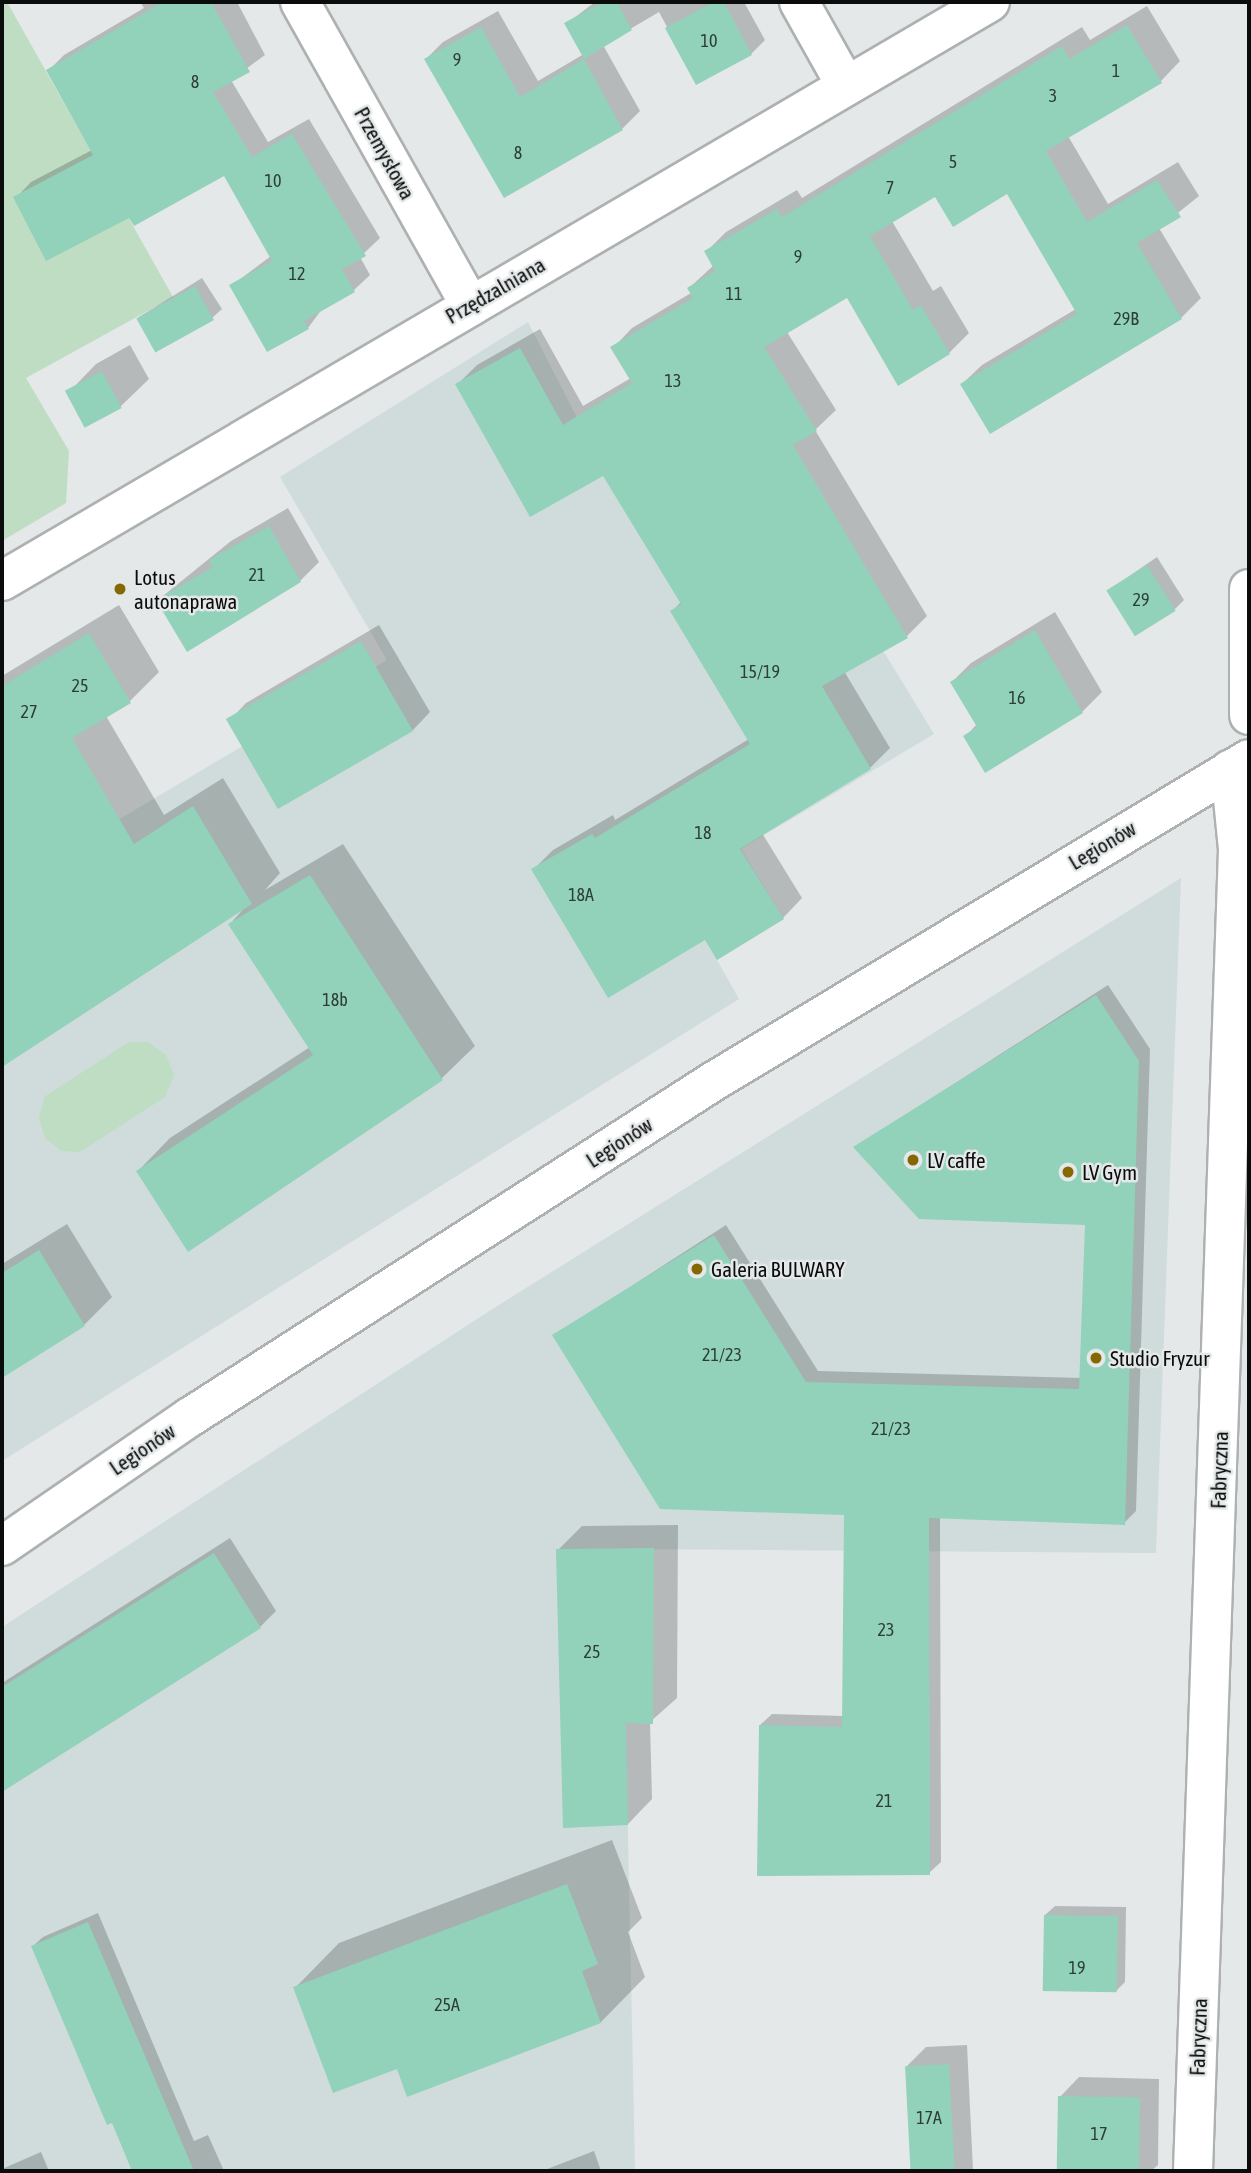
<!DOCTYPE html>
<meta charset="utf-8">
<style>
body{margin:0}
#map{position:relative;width:1251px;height:2173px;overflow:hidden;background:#e4e8e8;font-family:"Asap Condensed",sans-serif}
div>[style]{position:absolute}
.built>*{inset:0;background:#cfdcdb}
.green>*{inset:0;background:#beddc3}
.shadow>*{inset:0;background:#0003}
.building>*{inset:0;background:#92d1ba;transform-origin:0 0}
.roads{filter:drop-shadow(2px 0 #aeb1b1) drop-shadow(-2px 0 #aeb1b1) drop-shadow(0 2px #aeb1b1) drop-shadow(0 -2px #aeb1b1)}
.minor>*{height:38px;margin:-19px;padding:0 19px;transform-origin:19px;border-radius:19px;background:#fff}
.dots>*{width:19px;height:19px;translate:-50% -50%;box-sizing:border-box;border:4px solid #e4e8e8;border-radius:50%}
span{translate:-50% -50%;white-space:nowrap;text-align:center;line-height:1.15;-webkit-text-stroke:5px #e4e8e8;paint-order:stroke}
.number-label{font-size:18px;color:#2d3d38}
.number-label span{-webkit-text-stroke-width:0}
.street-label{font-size:21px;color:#0b0c0c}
.poi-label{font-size:21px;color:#0b0c0c}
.left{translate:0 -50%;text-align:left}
.frame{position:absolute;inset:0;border:4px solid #0b0c0c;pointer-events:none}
</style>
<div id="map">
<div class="built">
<div style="clip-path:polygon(528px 322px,629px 519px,757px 444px,934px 734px,741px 849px,784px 919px,717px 960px,739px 999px,2px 1461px,2px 889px,387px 660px,280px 477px)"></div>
<div style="clip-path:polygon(1181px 878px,1156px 1553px,622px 1549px,635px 2171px,2px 2171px,2px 1627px,491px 1310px)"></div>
</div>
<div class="green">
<div style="clip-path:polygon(2px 2px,7px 2px,173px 297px,26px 378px,69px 451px,66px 503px,2px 541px)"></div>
<div style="clip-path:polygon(129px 1042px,148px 1042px,166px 1055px,174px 1075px,165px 1097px,80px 1152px,61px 1151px,45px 1138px,39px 1118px,44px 1097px)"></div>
</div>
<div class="shadow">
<div style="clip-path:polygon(140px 2px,237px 2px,265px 55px,231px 80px,268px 142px,309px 119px,380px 238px,360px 257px,370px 275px,354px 290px,322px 309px,308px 328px,231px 286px,271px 256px,225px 173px,130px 215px,16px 198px,31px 182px,92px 150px,48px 71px,64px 55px,144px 8px)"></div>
<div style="clip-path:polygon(595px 2px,744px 2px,765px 40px,751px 54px,697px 83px,659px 12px,603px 45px,640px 111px,622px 129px,505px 196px,426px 59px,443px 42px,498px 11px,538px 81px,584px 54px,566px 24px)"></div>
<div style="clip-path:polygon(1147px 6px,1180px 61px,1161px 81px,1068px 136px,1108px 204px,1178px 162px,1199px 196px,1159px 228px,1201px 298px,1181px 318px,962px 384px,982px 365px,1076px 309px,1008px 192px,936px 195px,892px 221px,933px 291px,941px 286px,969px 333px,949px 353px,847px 296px,787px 332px,836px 410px,815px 430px,927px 616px,907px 636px,844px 671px,890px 748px,870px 768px,762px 833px,802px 898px,783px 918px,706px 938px,533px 870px,553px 850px,613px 815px,615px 820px,749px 739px,672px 611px,681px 602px,603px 474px,458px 384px,477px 365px,540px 329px,583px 406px,631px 378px,613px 348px,632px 328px,691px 293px,689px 288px,714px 265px,706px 252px,726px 232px,797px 190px,802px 198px,1082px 27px,1090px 40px)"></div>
<div style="clip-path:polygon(202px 278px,222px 309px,212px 318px,139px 317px)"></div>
<div style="clip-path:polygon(130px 345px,149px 379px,121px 406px,88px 425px,69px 392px,96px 364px)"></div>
<div style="clip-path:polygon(288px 508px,319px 562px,300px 581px,158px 600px,231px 541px)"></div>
<div style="clip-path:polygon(1157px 557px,1184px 600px,1175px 609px,1109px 590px)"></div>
<div style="clip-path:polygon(119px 605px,159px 672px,129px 702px,106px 716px,164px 815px,223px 778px,280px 873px,265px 890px,343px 844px,475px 1046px,442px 1078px,189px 1250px,138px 1171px,170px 1138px,310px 1047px,230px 924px,246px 906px,2px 1065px,2px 815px,29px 799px,2px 754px,2px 676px)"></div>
<div style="clip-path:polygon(1055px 612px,1102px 692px,1082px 712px,985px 770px,966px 736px,977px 724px,952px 682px,971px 663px)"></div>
<div style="clip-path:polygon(379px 625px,430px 712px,413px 730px,229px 721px,246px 703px)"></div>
<div style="clip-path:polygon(1108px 985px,1150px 1049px,1136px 1511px,1124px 1523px,940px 1517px,941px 1862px,929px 1873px,760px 1725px,772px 1714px,844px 1716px,846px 1514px,554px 1336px,726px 1225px,818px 1371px,1081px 1378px,1086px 1223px,856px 1147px)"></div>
<div style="clip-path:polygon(67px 1224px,112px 1297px,84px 1325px,2px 1375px,2px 1264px)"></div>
<div style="clip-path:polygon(678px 1525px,677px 1698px,650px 1722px,652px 1799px,628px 1824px,558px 1550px,582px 1526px)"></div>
<div style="clip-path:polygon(230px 1538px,276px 1611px,260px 1627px,2px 1790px,2px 1683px)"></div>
<div style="clip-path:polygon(612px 1840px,642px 1918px,628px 1932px,645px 1977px,601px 2022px,295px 1988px,339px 1943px)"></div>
<div style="clip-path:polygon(1055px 1906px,1126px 1907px,1125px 1982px,1115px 1992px,1045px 1915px)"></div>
<div style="clip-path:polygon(98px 1913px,194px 2141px,208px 2135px,224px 2171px,134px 2171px,33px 1946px,43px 1937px)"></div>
<div style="clip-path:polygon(967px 2045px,973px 2170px,912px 2171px,907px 2066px,926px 2047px)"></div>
<div style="clip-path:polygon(1079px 2077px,1159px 2079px,1158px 2165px,1151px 2171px,1059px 2171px,1060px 2097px)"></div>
<div style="clip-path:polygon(594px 2151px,601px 2171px,542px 2171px)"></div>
<div style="clip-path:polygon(41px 2152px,49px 2171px,2px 2171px,2px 2169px)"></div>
</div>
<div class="building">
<div style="clip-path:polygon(163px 2px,211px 2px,250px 72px,213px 92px,252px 157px,292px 134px,366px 256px,342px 269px,355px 292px,304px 321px,309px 329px,267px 352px,229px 285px,272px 261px,224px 176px,134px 226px,129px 218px,46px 261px,13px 197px,93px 155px,46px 70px)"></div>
<div style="clip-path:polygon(603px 2px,617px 2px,632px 30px,584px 59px,564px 23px)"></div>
<div style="clip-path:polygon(714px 2px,724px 2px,752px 55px,696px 85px,665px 28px)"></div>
<div style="clip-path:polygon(1127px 25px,1162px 83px,1046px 151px,1087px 222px,1157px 180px,1181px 217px,1137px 243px,1182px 319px,990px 434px,960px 384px,1077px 314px,1007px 194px,953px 227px,935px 197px,870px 236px,913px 310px,921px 305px,950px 354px,898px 386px,847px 298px,764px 347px,817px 431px,793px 445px,908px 638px,822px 686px,871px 769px,740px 849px,784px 919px,717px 960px,705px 940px,608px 998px,531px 869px,592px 834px,595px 838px,750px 744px,670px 611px,681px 604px,603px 476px,530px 517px,455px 384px,520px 348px,563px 425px,632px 383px,610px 347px,693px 298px,687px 288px,715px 271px,704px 251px,777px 209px,782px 217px,1062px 46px,1069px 59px)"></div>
<div style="clip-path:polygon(481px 27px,520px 97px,584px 59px,623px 130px,504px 198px,424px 59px)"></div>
<div style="left:195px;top:286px;width:39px;height:67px;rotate:61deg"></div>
<div style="left:102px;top:371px;width:42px;height:42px;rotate:62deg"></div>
<div style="clip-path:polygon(269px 526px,301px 582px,187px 652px,156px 600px,213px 567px,209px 560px)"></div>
<div style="left:1147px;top:565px;width:54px;height:48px;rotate:58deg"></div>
<div style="clip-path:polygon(1035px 630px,1083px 713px,985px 773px,963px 736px,977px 727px,950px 682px)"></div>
<div style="clip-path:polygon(89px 633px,131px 703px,72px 738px,134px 844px,193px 806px,252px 904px,2px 1067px,2px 686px)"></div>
<div style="left:361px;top:641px;width:104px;height:156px;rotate:60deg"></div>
<div style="clip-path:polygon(310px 875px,443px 1080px,188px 1252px,136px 1171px,313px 1055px,228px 924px)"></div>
<div style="clip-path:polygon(1096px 995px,1139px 1061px,1125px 1525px,929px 1518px,930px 1875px,757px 1876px,759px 1725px,842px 1727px,844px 1515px,660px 1509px,552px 1335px,714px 1235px,806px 1382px,1079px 1389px,1085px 1225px,919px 1219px,853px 1147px)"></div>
<div style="clip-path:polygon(39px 1250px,85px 1326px,2px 1378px,2px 1273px)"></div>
<div style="clip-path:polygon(654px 1548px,653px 1724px,626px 1723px,628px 1825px,563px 1828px,556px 1549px)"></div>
<div style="clip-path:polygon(214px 1553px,261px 1628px,2px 1792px,2px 1687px)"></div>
<div style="clip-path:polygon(567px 1884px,598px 1964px,582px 1971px,601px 2023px,407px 2097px,397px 2069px,333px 2093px,293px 1987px)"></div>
<div style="left:1044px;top:1915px;width:74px;height:76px;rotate:1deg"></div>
<div style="clip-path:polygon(88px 1922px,194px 2171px,132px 2171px,112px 2123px,107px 2125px,31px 1946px)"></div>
<div style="left:949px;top:2064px;width:107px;height:44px;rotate:87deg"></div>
<div style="left:1058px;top:2096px;width:82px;height:75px;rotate:1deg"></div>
</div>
<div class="roads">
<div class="minor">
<div style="left:300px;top:2px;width:347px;rotate:60.7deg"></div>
<div style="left:799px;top:2px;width:94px;rotate:60.7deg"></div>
<div style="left:2px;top:581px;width:1145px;rotate:-30.37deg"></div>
<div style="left:1249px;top:589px;width:126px;rotate:90deg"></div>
<div style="left:2px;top:1546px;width:228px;rotate:-34.5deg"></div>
<div style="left:190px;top:1417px;width:622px;rotate:-32.67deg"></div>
<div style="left:714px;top:1081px;width:624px;rotate:-31.04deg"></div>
<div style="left:1193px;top:2171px;width:1323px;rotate:-88.05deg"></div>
<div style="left:1238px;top:849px;width:80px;rotate:-95.7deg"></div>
</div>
</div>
<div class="dots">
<div style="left:120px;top:589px;background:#846902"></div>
<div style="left:913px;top:1160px;background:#846902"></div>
<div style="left:1068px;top:1172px;background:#846902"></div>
<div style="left:697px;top:1269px;background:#846902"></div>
<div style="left:1096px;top:1358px;background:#846902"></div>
</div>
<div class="number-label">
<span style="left:709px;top:41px">10</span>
<span style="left:457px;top:60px">9</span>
<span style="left:1116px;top:71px">1</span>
<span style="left:195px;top:82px">8</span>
<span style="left:1053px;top:96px">3</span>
<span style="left:518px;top:153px">8</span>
<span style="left:953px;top:162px">5</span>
<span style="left:273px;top:181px">10</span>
<span style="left:890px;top:188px">7</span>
<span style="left:798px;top:257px">9</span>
<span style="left:297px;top:274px">12</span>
<span style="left:734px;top:294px">11</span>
<span style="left:1126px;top:319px">29B</span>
<span style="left:673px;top:381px">13</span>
<span style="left:257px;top:575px">21</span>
<span style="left:1141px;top:600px">29</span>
<span style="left:760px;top:672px">15/19</span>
<span style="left:80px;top:686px">25</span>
<span style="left:1017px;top:698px">16</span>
<span style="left:29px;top:712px">27</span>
<span style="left:703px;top:833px">18</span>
<span style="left:581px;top:895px">18A</span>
<span style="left:335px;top:1000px">18b</span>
<span style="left:722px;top:1355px">21/23</span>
<span style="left:891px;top:1429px">21/23</span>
<span style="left:886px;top:1630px">23</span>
<span style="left:592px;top:1652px">25</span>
<span style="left:884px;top:1801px">21</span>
<span style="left:1077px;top:1968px">19</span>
<span style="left:447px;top:2005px">25A</span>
<span style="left:929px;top:2118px">17A</span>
<span style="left:1099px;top:2134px">17</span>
</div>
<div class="street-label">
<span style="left:385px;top:153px;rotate:61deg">Przemysłowa</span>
<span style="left:495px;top:290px;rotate:-30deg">Przędzalniana</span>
<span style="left:1102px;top:845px;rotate:-31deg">Legionów</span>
<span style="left:619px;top:1142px;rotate:-33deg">Legionów</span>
<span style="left:142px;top:1449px;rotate:-34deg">Legionów</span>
<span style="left:1219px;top:1470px;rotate:-88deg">Fabryczna</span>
<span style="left:1198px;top:2037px;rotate:-88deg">Fabryczna</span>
</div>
<div class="poi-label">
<span class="left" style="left:134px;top:589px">Lotus<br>autonaprawa</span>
<span class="left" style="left:927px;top:1160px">LV caffe</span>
<span class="left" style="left:1082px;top:1172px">LV Gym</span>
<span class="left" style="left:711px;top:1269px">Galeria BULWARY</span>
<span class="left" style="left:1110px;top:1358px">Studio Fryzur</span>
</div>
<div class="frame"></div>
</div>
